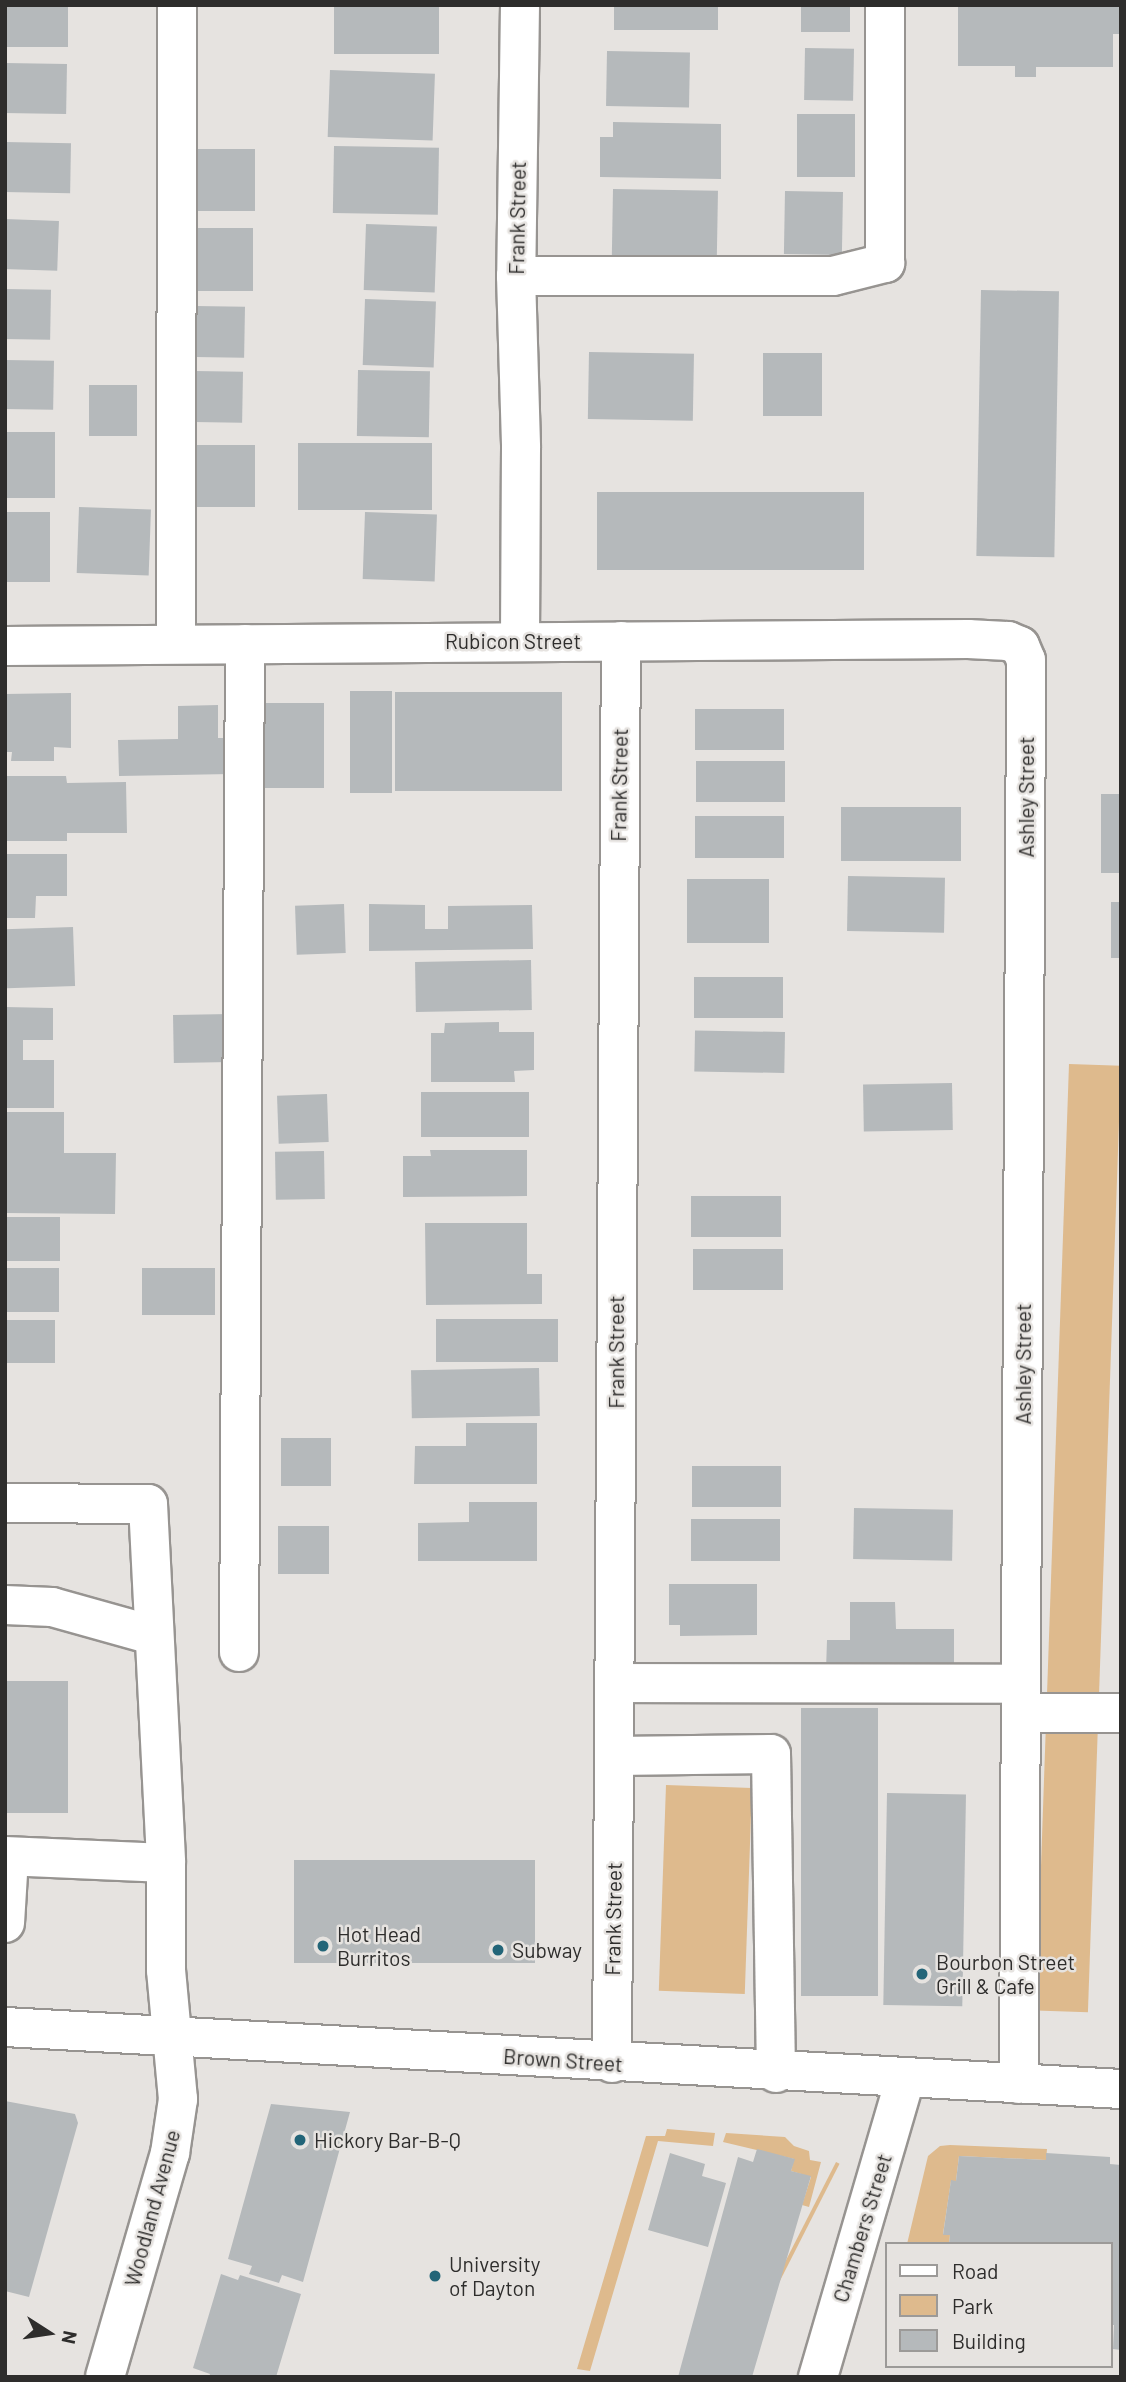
<!DOCTYPE html>
<style>
body{margin:0}
#map{position:relative;width:1126px;height:2382px;overflow:hidden;background:#e6e3e0;font-family:Barlow,sans-serif}
div>[style]{position:absolute}
.green>*{inset:0;background:#deba8d;transform-origin:0 0}
.building>*{inset:0;background:#b5b9bb;transform-origin:0 0}
.roads{filter:drop-shadow(2px 0 #979491) drop-shadow(-2px 0 #979491) drop-shadow(0 2px #979491) drop-shadow(0 -2px #979491)}
.minor>*{height:38px;margin:-19px;padding:0 19px;transform-origin:19px;border-radius:19px;background:#fff}
.dots>*{width:19px;height:19px;translate:-50% -50%;box-sizing:border-box;border:4px solid #e6e3e0;border-radius:50%}
span{translate:-50% -50%;white-space:nowrap;text-align:center;line-height:1.15;-webkit-text-stroke:5px #e6e3e0;paint-order:stroke}
.street-label{font-size:21px;color:#2e2d2c}
.poi-label{font-size:21px;color:#2e2d2c}
.left{translate:0 -50%;text-align:left}
.frame{position:absolute;inset:0;border:7px solid #2e2d2c;pointer-events:none}
.legend{position:absolute;left:885px;top:2242px;width:228px;height:126px;box-sizing:border-box;background:#e6e3e0;border:2px solid #9c9a98;margin:0;padding:9px 12px;list-style:none;font-size:21px;color:#2e2d2c}
.legend li{display:flex;align-items:center;gap:14px;height:35px}
.legend b{width:35px;border:2px solid #9c9a98}
.north{position:absolute;left:14px;top:2298px;width:70px;height:70px;-webkit-text-stroke:5px #e6e3e0;paint-order:stroke;rotate:102deg;font-size:19px;font-weight:700;line-height:28px;text-align:center;color:#2e2d2c}
.north::after{content:'';display:block;margin:auto;width:24px;height:32px;background:#2e2d2c;clip-path:polygon(50% 0,100% 100%,50% 72%,0 100%)}
</style>
<div id="map">
<div class="green">
<div style="left:1069px;top:1064px;width:52px;height:947px;rotate:2deg"></div>
<div style="left:666px;top:1785px;width:86px;height:206px;rotate:2deg"></div>
<div style="clip-path:polygon(667px 2129px,715px 2133px,713px 2146px,658px 2141px,590px 2371px,577px 2369px,646px 2136px,665px 2136px)"></div>
<div style="clip-path:polygon(726px 2133px,785px 2137px,794px 2146px,809px 2151px,810px 2160px,821px 2162px,809px 2207px,802px 2205px,811px 2177px,791px 2171px,794px 2159px,723px 2142px)"></div>
<div style="clip-path:polygon(940px 2146px,950px 2145px,1047px 2149px,1046px 2160px,959px 2156px,956px 2181px,951px 2181px,943px 2234px,950px 2235px,949px 2244px,907px 2244px,928px 2156px)"></div>
<div style="left:836px;top:2162px;width:4px;height:224px;rotate:27deg"></div>
</div>
<div class="building">
<div style="left:5px;top:5px;width:63px;height:42px"></div>
<div style="left:334px;top:5px;width:105px;height:49px"></div>
<div style="left:614px;top:5px;width:104px;height:25px"></div>
<div style="left:801px;top:5px;width:49px;height:27px"></div>
<div style="clip-path:polygon(958px 5px,1121px 5px,1121px 34px,1113px 34px,1113px 67px,1036px 67px,1036px 77px,1015px 77px,1015px 66px,958px 66px)"></div>
<div style="left:805px;top:48px;width:49px;height:52px;rotate:1deg"></div>
<div style="left:607px;top:51px;width:83px;height:55px;rotate:1deg"></div>
<div style="left:5px;top:63px;width:62px;height:50px;rotate:1deg"></div>
<div style="left:330px;top:70px;width:105px;height:67px;rotate:2deg"></div>
<div style="left:855px;top:114px;width:63px;height:58px;rotate:90deg"></div>
<div style="clip-path:polygon(613px 122px,721px 124px,721px 179px,600px 177px,600px 137px,613px 137px)"></div>
<div style="left:5px;top:142px;width:66px;height:50px;rotate:1deg"></div>
<div style="left:334px;top:146px;width:105px;height:67px;rotate:1deg"></div>
<div style="left:196px;top:149px;width:59px;height:62px"></div>
<div style="left:613px;top:189px;width:105px;height:66px;rotate:1deg"></div>
<div style="left:785px;top:191px;width:58px;height:63px;rotate:1deg"></div>
<div style="left:5px;top:219px;width:54px;height:50px;rotate:2deg"></div>
<div style="left:366px;top:224px;width:71px;height:66px;rotate:2deg"></div>
<div style="left:194px;top:228px;width:59px;height:63px"></div>
<div style="left:5px;top:289px;width:46px;height:50px;rotate:1deg"></div>
<div style="left:981px;top:290px;width:78px;height:266px;rotate:1deg"></div>
<div style="left:365px;top:299px;width:71px;height:66px;rotate:2deg"></div>
<div style="left:196px;top:306px;width:49px;height:51px;rotate:1deg"></div>
<div style="left:589px;top:352px;width:105px;height:67px;rotate:1deg"></div>
<div style="left:822px;top:353px;width:63px;height:59px;rotate:90deg"></div>
<div style="left:5px;top:360px;width:49px;height:49px;rotate:1deg"></div>
<div style="left:358px;top:370px;width:72px;height:66px;rotate:1deg"></div>
<div style="left:195px;top:371px;width:48px;height:51px;rotate:1deg"></div>
<div style="left:89px;top:385px;width:48px;height:51px"></div>
<div style="left:5px;top:432px;width:50px;height:66px"></div>
<div style="left:298px;top:443px;width:134px;height:67px"></div>
<div style="left:196px;top:445px;width:59px;height:62px"></div>
<div style="left:597px;top:492px;width:267px;height:78px"></div>
<div style="left:79px;top:507px;width:72px;height:66px;rotate:2deg"></div>
<div style="left:5px;top:512px;width:45px;height:70px"></div>
<div style="left:365px;top:512px;width:72px;height:67px;rotate:2deg"></div>
<div style="left:350px;top:691px;width:42px;height:102px"></div>
<div style="left:562px;top:692px;width:99px;height:167px;rotate:90deg"></div>
<div style="clip-path:polygon(71px 693px,71px 748px,54px 747px,54px 761px,11px 761px,12px 752px,5px 752px,5px 694px)"></div>
<div style="left:262px;top:703px;width:62px;height:85px"></div>
<div style="clip-path:polygon(218px 705px,218px 738px,230px 738px,231px 774px,119px 776px,118px 740px,178px 739px,178px 706px)"></div>
<div style="left:695px;top:709px;width:89px;height:41px"></div>
<div style="left:785px;top:761px;width:41px;height:89px;rotate:90deg"></div>
<div style="clip-path:polygon(5px 776px,66px 776px,67px 783px,126px 782px,127px 833px,67px 833px,67px 841px,5px 841px)"></div>
<div style="left:1101px;top:794px;width:20px;height:79px"></div>
<div style="left:841px;top:807px;width:120px;height:54px"></div>
<div style="left:784px;top:816px;width:42px;height:89px;rotate:90deg"></div>
<div style="clip-path:polygon(5px 854px,67px 854px,67px 896px,36px 896px,35px 918px,5px 918px)"></div>
<div style="left:848px;top:876px;width:97px;height:55px;rotate:1deg"></div>
<div style="left:769px;top:879px;width:64px;height:82px;rotate:90deg"></div>
<div style="left:1111px;top:902px;width:10px;height:56px"></div>
<div style="left:344px;top:904px;width:49px;height:49px;rotate:88deg"></div>
<div style="clip-path:polygon(369px 904px,425px 905px,425px 929px,448px 929px,448px 906px,532px 905px,533px 949px,369px 951px)"></div>
<div style="left:73px;top:927px;width:59px;height:68px;rotate:88deg"></div>
<div style="left:531px;top:960px;width:50px;height:116px;rotate:89deg"></div>
<div style="left:783px;top:977px;width:41px;height:89px;rotate:90deg"></div>
<div style="clip-path:polygon(5px 1007px,53px 1008px,53px 1040px,23px 1040px,23px 1060px,54px 1060px,54px 1108px,5px 1108px)"></div>
<div style="left:230px;top:1014px;width:48px;height:57px;rotate:89deg"></div>
<div style="clip-path:polygon(499px 1022px,499px 1032px,534px 1032px,534px 1070px,514px 1071px,515px 1082px,431px 1082px,431px 1033px,444px 1033px,445px 1023px)"></div>
<div style="left:785px;top:1032px;width:41px;height:90px;rotate:91deg"></div>
<div style="left:952px;top:1083px;width:47px;height:89px;rotate:89deg"></div>
<div style="left:421px;top:1092px;width:108px;height:45px"></div>
<div style="left:327px;top:1094px;width:48px;height:50px;rotate:88deg"></div>
<div style="clip-path:polygon(5px 1112px,64px 1112px,64px 1153px,116px 1153px,115px 1214px,5px 1213px)"></div>
<div style="clip-path:polygon(430px 1150px,527px 1150px,527px 1196px,403px 1197px,403px 1156px,431px 1156px)"></div>
<div style="left:324px;top:1151px;width:48px;height:49px;rotate:89deg"></div>
<div style="left:781px;top:1196px;width:41px;height:90px;rotate:90deg"></div>
<div style="left:5px;top:1217px;width:55px;height:44px"></div>
<div style="clip-path:polygon(425px 1223px,527px 1223px,527px 1274px,542px 1274px,542px 1304px,426px 1305px)"></div>
<div style="left:783px;top:1249px;width:41px;height:90px;rotate:90deg"></div>
<div style="left:5px;top:1268px;width:54px;height:44px"></div>
<div style="left:215px;top:1268px;width:47px;height:73px;rotate:90deg"></div>
<div style="left:558px;top:1319px;width:43px;height:122px;rotate:90deg"></div>
<div style="left:5px;top:1320px;width:50px;height:43px"></div>
<div style="left:539px;top:1368px;width:48px;height:128px;rotate:89deg"></div>
<div style="clip-path:polygon(466px 1423px,537px 1423px,537px 1484px,414px 1484px,415px 1446px,466px 1446px)"></div>
<div style="left:331px;top:1438px;width:48px;height:50px;rotate:90deg"></div>
<div style="left:692px;top:1466px;width:89px;height:41px"></div>
<div style="clip-path:polygon(469px 1502px,537px 1502px,537px 1561px,418px 1561px,418px 1523px,469px 1522px)"></div>
<div style="left:854px;top:1508px;width:99px;height:51px;rotate:1deg"></div>
<div style="left:780px;top:1519px;width:42px;height:89px;rotate:90deg"></div>
<div style="left:329px;top:1526px;width:48px;height:51px;rotate:90deg"></div>
<div style="clip-path:polygon(669px 1584px,757px 1584px,757px 1635px,680px 1636px,680px 1625px,669px 1625px)"></div>
<div style="clip-path:polygon(850px 1602px,895px 1602px,896px 1629px,954px 1629px,954px 1669px,826px 1670px,827px 1640px,850px 1640px)"></div>
<div style="left:5px;top:1681px;width:63px;height:132px"></div>
<div style="left:801px;top:1708px;width:77px;height:288px"></div>
<div style="left:887px;top:1793px;width:79px;height:212px;rotate:1deg"></div>
<div style="left:294px;top:1860px;width:241px;height:103px"></div>
<div style="clip-path:polygon(5px 2101px,75px 2114px,78px 2123px,29px 2297px,5px 2291px)"></div>
<div style="clip-path:polygon(271px 2104px,350px 2112px,303px 2282px,282px 2275px,279px 2283px,249px 2274px,252px 2266px,228px 2259px)"></div>
<div style="clip-path:polygon(757px 2149px,795px 2159px,791px 2171px,811px 2176px,752px 2377px,678px 2377px,738px 2157px,753px 2162px)"></div>
<div style="clip-path:polygon(670px 2153px,705px 2164px,702px 2176px,726px 2183px,708px 2247px,648px 2230px)"></div>
<div style="clip-path:polygon(1046px 2153px,1110px 2157px,1110px 2164px,1121px 2165px,1121px 2350px,1113px 2349px,1114px 2325px,1110px 2325px,1110px 2244px,949px 2244px,950px 2235px,943px 2235px,951px 2180px,956px 2181px,959px 2156px,1046px 2160px)"></div>
<div style="clip-path:polygon(221px 2274px,238px 2280px,240px 2275px,301px 2294px,276px 2377px,209px 2377px,210px 2374px,193px 2368px)"></div>
</div>
<div class="roads">
<div class="minor">
<div style="left:520px;top:5px;width:271px;rotate:90.8deg"></div>
<div style="left:516px;top:276px;width:172px;rotate:88.3deg"></div>
<div style="left:521px;top:448px;width:192px;rotate:90.3deg"></div>
<div style="left:516px;top:276px;width:317px"></div>
<div style="left:833px;top:276px;width:54px;rotate:-14deg"></div>
<div style="left:885px;top:263px;width:258px;rotate:-90deg"></div>
<div style="left:176px;top:644px;width:639px;rotate:-89.91deg"></div>
<div style="left:5px;top:646px;width:963px;rotate:-0.42deg"></div>
<div style="left:968px;top:639px;width:40px;rotate:2.9deg"></div>
<div style="left:1008px;top:641px;width:13px;rotate:23deg"></div>
<div style="left:1020px;top:646px;width:15px;rotate:67deg"></div>
<div style="left:1026px;top:660px;width:21px;rotate:90deg"></div>
<div style="left:1026px;top:681px;width:1403px;rotate:90.29deg"></div>
<div style="left:5px;top:1503px;width:143px;rotate:0.4deg"></div>
<div style="left:148px;top:1504px;width:359px;rotate:87.1deg"></div>
<div style="left:166px;top:1863px;width:107px;rotate:90deg"></div>
<div style="left:166px;top:1970px;width:130px;rotate:84.7deg"></div>
<div style="left:178px;top:2099px;width:55px;rotate:98.4deg"></div>
<div style="left:170px;top:2153px;width:233px;rotate:106.2deg"></div>
<div style="left:5px;top:1605px;width:47px;rotate:2.4deg"></div>
<div style="left:52px;top:1607px;width:104px;rotate:15.6deg"></div>
<div style="left:239px;top:1652px;width:1008px;rotate:-89.66deg"></div>
<div style="left:615px;top:1683px;width:406px;rotate:0.1deg"></div>
<div style="left:1022px;top:1713px;width:99px"></div>
<div style="left:615px;top:1756px;width:156px;rotate:-0.7deg"></div>
<div style="left:771px;top:1754px;width:319px;rotate:89.1deg"></div>
<div style="left:5px;top:1856px;width:161px;rotate:2.5deg"></div>
<div style="left:5px;top:1923px;width:66px;rotate:-86.5deg"></div>
<div style="left:5px;top:2027px;width:1118px;rotate:3.18deg"></div>
<div style="left:612px;top:2063px;width:1422px;rotate:-89.64deg"></div>
<div style="left:818px;top:2377px;width:310px;rotate:-73.7deg"></div>
</div>
</div>
<div class="dots">
<div style="left:323px;top:1946px;background:#236578"></div>
<div style="left:498px;top:1950px;background:#236578"></div>
<div style="left:922px;top:1974px;background:#236578"></div>
<div style="left:300px;top:2140px;background:#236578"></div>
<div style="left:435px;top:2276px;background:#236578"></div>
</div>
<div class="street-label">
<span style="left:517px;top:218px;rotate:-89deg">Frank Street</span>
<span style="left:513px;top:641px">Rubicon Street</span>
<span style="left:619px;top:785px;rotate:-89deg">Frank Street</span>
<span style="left:1026px;top:797px;rotate:-90deg">Ashley Street</span>
<span style="left:616px;top:1352px;rotate:-90deg">Frank Street</span>
<span style="left:1023px;top:1364px;rotate:-90deg">Ashley Street</span>
<span style="left:613px;top:1919px;rotate:-89deg">Frank Street</span>
<span style="left:563px;top:2060px;rotate:4deg">Brown Street</span>
<span style="left:152px;top:2208px;rotate:-75deg">Woodland Avenue</span>
<span style="left:862px;top:2228px;rotate:-73deg">Chambers Street</span>
</div>
<div class="poi-label">
<span class="left" style="left:337px;top:1946px">Hot Head<br>Burritos</span>
<span class="left" style="left:512px;top:1950px">Subway</span>
<span class="left" style="left:936px;top:1974px">Bourbon Street<br>Grill &amp; Cafe</span>
<span class="left" style="left:314px;top:2140px">Hickory Bar-B-Q</span>
<span class="left" style="left:449px;top:2276px">University<br>of Dayton</span>
</div>
<div class="frame"></div>
<ul class="legend">
<li><b style="height:9px;background:#fff"></b>Road</li>
<li><b style="height:19px;background:#deba8d"></b>Park</li>
<li><b style="height:19px;background:#b5b9bb"></b>Building</li>
</ul>
<div class="north">N</div>
</div>
